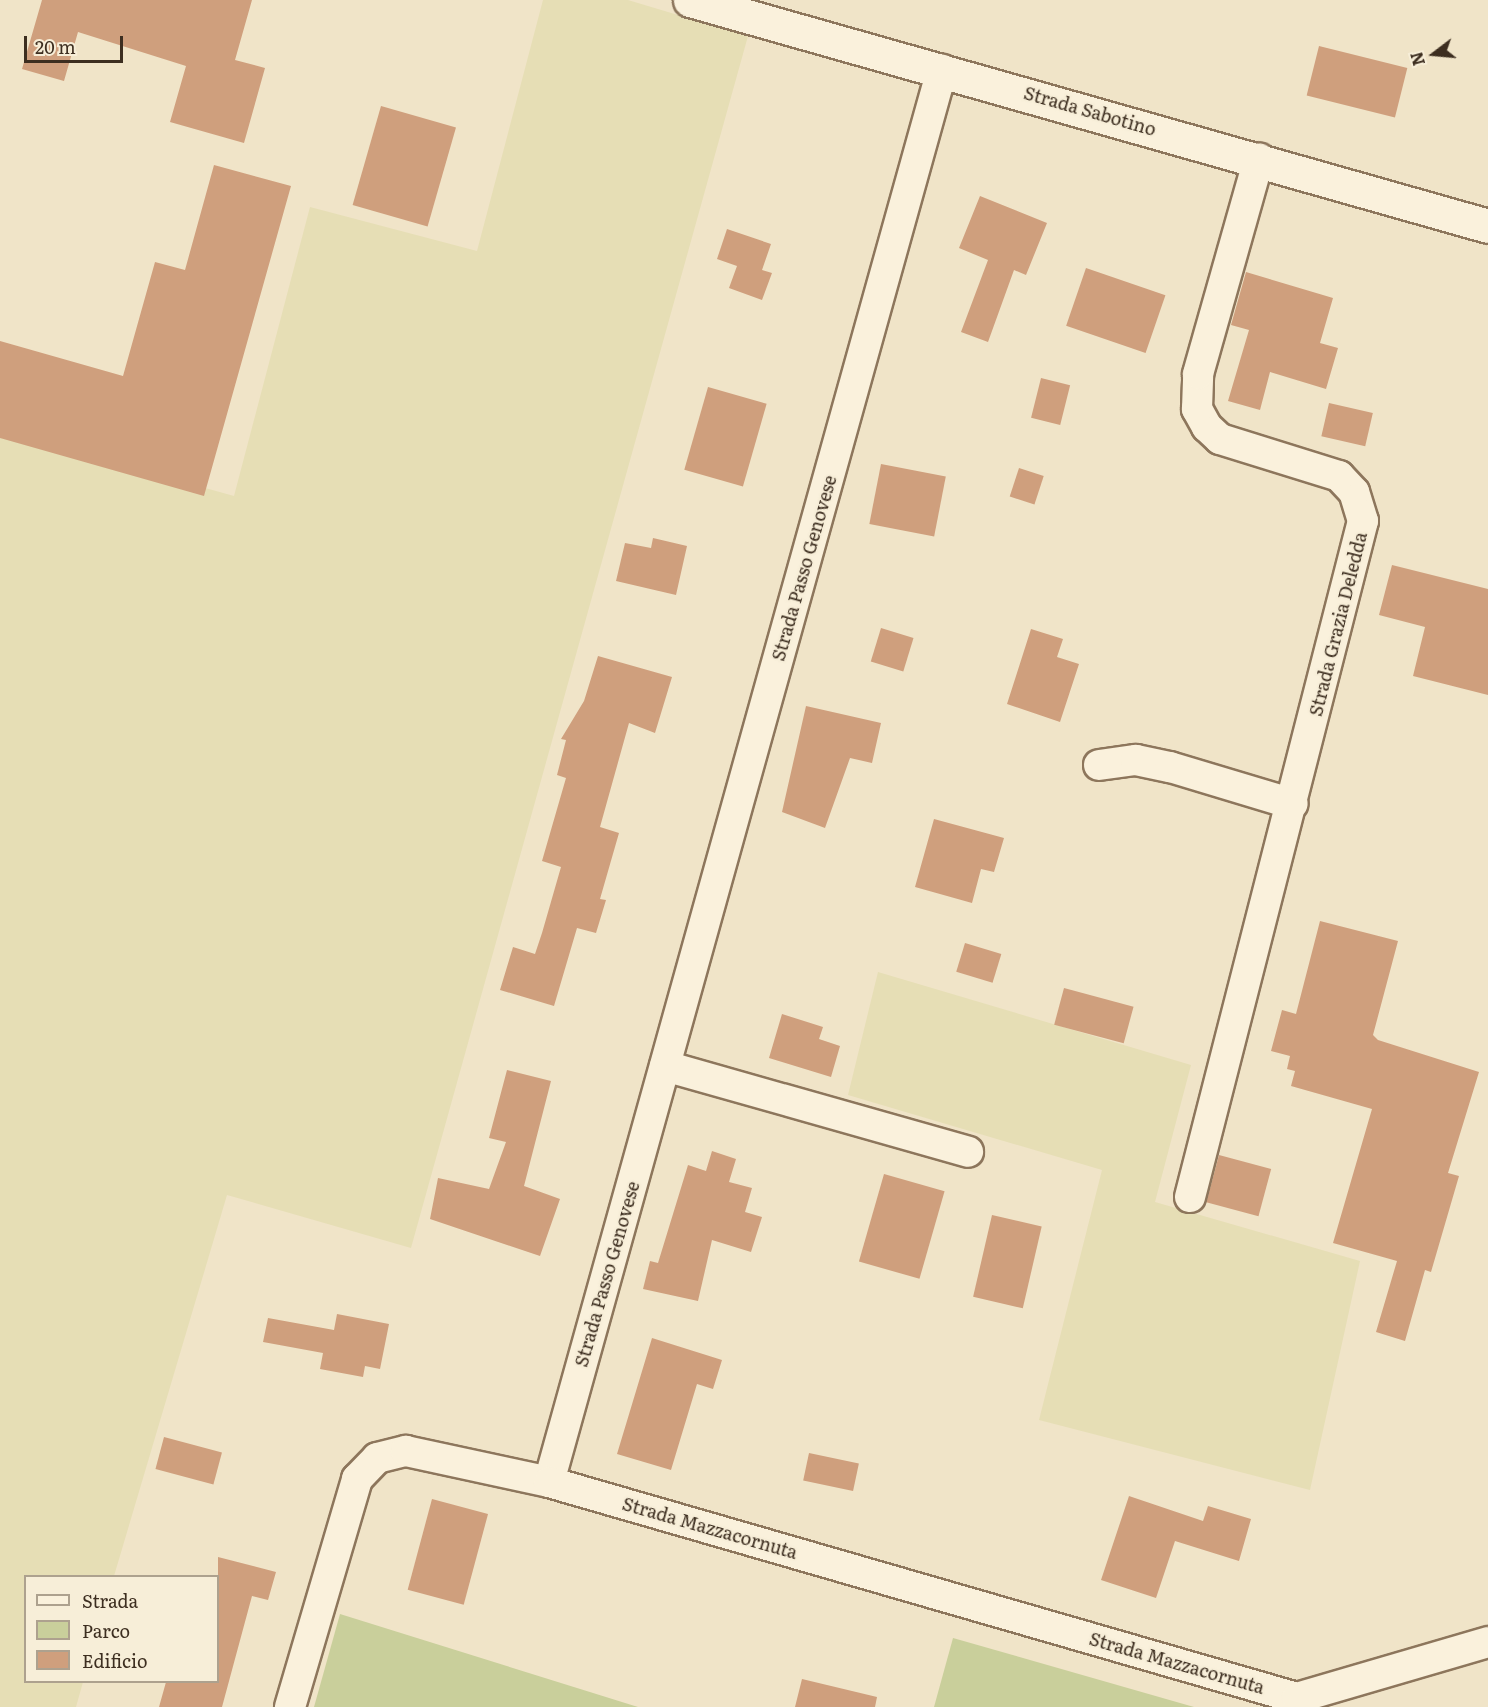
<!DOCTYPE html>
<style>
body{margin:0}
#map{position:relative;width:1488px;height:1707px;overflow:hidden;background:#f0e4c8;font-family:Literata,serif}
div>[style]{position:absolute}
.farmland>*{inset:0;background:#e6deb5}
.green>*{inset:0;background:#c9cf9b}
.building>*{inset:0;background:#cf9f7d;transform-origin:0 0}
.roads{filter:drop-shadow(2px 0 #8d765c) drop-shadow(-2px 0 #8d765c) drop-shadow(0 2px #8d765c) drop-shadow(0 -2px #8d765c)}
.minor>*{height:30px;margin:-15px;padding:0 15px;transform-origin:15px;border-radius:15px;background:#faf1dc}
.tertiary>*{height:33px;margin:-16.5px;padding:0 16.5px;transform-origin:16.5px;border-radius:16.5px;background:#faf1dc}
span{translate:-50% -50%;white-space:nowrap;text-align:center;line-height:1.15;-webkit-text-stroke:4.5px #f7eed8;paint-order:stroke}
.street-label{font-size:18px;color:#3d2e20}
.legend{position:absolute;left:24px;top:1575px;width:195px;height:108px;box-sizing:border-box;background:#f7eed8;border:2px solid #ada18e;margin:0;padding:8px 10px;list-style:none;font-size:18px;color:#3d2e20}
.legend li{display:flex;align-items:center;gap:12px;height:30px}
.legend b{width:30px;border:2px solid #ada18e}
.north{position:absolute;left:1404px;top:24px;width:60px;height:60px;-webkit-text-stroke:4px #f7eed8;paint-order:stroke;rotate:254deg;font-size:16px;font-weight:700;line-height:24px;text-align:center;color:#3d2e20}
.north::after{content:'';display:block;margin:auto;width:21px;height:27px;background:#3d2e20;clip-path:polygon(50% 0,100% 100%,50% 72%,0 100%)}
.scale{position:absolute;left:24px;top:36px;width:99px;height:27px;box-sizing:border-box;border:3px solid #3d2e20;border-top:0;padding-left:8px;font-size:18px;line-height:21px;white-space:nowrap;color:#3d2e20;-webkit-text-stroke:4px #f7eed8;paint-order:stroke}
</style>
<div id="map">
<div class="farmland">
<div style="clip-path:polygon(543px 0,628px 0,748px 36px,411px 1248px,227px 1195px,114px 1576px,26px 1576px,26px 1682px,83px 1682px,76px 1707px,0 1707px,0 431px,234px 496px,310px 207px,477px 251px)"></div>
<div style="clip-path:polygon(878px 972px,1191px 1065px,1155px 1202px,1360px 1261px,1310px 1490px,1039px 1420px,1102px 1170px,848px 1095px)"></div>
</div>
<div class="green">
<div style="clip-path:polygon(340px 1614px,638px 1707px,314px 1707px)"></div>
<div style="clip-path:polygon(953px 1638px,1194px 1707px,934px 1707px)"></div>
</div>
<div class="building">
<div style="clip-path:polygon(42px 0,252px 0,235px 60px,265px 68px,244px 143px,170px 122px,186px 66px,78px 32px,64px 81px,22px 69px)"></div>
<div style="left:1319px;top:46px;width:91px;height:51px;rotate:14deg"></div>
<div style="left:381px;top:106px;width:78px;height:103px;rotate:16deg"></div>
<div style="clip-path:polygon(214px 165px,291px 186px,204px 496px,0 438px,0 341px,123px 376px,155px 262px,185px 270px)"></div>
<div style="clip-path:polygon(980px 196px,1047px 223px,1026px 275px,1014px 270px,988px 342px,961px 332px,988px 260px,959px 248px)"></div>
<div style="clip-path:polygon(727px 229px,771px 244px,762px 270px,772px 273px,762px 300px,729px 288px,737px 266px,717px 259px)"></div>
<div style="left:1086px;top:268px;width:84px;height:61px;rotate:19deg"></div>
<div style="clip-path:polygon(1246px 272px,1333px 298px,1320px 343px,1338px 348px,1326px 389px,1270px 372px,1260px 410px,1228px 401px,1249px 330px,1231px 325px)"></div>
<div style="left:1041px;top:378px;width:30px;height:41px;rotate:14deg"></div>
<div style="left:708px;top:387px;width:61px;height:86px;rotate:16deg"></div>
<div style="left:1329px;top:403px;width:45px;height:34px;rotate:13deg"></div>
<div style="left:881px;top:464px;width:66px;height:61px;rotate:11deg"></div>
<div style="left:1019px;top:468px;width:26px;height:30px;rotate:18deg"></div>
<div style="clip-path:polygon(653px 538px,687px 546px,676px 595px,616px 581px,625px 543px,651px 548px)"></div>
<div style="clip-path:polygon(1392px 565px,1488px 589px,1488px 695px,1413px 676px,1425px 627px,1379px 615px)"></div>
<div style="left:881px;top:628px;width:34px;height:35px;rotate:17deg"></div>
<div style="clip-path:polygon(1031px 629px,1063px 639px,1057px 657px,1079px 664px,1060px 722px,1007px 704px)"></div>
<div style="clip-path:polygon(598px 656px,672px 677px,655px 733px,629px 723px,600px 827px,619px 833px,600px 899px,606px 900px,596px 933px,577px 928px,554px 1006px,500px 990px,513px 947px,535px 954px,542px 933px,561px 867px,542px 861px,566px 778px,557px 775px,566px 740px,561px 739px,584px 701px)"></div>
<div style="clip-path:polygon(806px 706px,881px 723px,872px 763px,850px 758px,825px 828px,782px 812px)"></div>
<div style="clip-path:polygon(934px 819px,1004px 838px,994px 872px,981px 869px,972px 903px,915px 887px)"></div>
<div style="clip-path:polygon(1320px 921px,1398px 941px,1373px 1035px,1378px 1040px,1479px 1072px,1448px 1173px,1459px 1176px,1431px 1272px,1425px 1270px,1405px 1341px,1376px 1332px,1397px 1261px,1333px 1243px,1372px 1109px,1291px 1086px,1295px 1071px,1287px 1069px,1290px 1056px,1271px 1051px,1282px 1010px,1296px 1014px)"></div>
<div style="left:965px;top:943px;width:38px;height:30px;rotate:17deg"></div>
<div style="left:1064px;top:988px;width:72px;height:38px;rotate:15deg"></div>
<div style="clip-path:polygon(782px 1014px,823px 1027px,819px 1039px,840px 1046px,831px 1077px,769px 1058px)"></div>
<div style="clip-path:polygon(507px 1070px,551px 1081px,524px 1186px,560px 1199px,540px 1256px,430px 1219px,438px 1178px,489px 1189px,506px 1142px,489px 1138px)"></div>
<div style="clip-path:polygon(712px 1151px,736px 1159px,729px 1182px,752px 1188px,745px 1212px,762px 1217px,751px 1252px,712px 1240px,698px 1301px,643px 1289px,650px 1261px,658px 1263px,688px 1165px,706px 1171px)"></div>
<div style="left:1219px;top:1155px;width:54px;height:49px;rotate:15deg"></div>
<div style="left:884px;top:1174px;width:63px;height:91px;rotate:16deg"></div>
<div style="left:992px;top:1215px;width:51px;height:84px;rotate:13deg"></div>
<div style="clip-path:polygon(337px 1314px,389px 1324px,380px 1369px,365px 1366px,363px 1377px,320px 1369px,323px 1353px,263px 1342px,268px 1318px,334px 1330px)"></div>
<div style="clip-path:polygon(652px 1338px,722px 1360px,713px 1389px,697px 1384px,671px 1470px,617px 1454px)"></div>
<div style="left:164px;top:1437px;width:60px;height:33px;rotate:15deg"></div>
<div style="left:809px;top:1453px;width:51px;height:28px;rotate:12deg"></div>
<div style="clip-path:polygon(1129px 1496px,1203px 1521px,1208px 1506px,1251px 1519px,1239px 1561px,1175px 1541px,1156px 1598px,1101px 1580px)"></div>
<div style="left:432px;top:1499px;width:58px;height:94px;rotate:15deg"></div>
<div style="clip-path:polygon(218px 1557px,276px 1572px,268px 1600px,252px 1596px,222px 1707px,159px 1707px,166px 1682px,218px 1682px)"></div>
<div style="clip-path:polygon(802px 1679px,877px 1697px,875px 1707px,795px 1707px)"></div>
</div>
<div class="roads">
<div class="minor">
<div style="left:1099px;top:765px;width:37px;rotate:-8deg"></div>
<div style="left:1136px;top:760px;width:35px;rotate:12deg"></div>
<div style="left:1170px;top:767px;width:128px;rotate:16.7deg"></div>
<div style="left:665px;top:1066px;width:315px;rotate:15.8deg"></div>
<div style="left:1190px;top:1197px;width:698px;rotate:-75.65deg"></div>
<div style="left:1363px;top:521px;width:30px;rotate:-107deg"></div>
<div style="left:1354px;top:492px;width:22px;rotate:-133deg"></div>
<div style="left:1339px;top:476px;width:125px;rotate:-162.7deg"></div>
<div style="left:1220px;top:439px;width:18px;rotate:-137deg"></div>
<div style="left:1207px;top:427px;width:21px;rotate:-119deg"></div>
<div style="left:1197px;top:409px;width:35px;rotate:-88deg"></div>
<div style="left:1198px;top:374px;width:224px;rotate:-74.2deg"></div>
<div style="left:549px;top:1482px;width:1466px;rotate:-74.45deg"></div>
<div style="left:290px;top:1707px;width:238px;rotate:-73.6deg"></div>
<div style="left:357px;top:1479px;width:29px;rotate:-46deg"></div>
<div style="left:377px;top:1458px;width:30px;rotate:-14deg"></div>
<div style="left:406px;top:1451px;width:146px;rotate:12.2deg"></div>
<div style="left:549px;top:1482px;width:779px;rotate:16.11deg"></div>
<div style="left:1297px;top:1698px;width:199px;rotate:-16.3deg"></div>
</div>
<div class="tertiary">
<div style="left:690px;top:0;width:829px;rotate:15.81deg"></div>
</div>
</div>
<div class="street-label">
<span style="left:1090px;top:111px;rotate:16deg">Strada Sabotino</span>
<span style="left:804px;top:568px;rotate:-74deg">Strada Passo Genovese</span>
<span style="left:1338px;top:624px;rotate:-76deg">Strada Grazia Deledda</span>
<span style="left:607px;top:1274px;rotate:-74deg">Strada Passo Genovese</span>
<span style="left:710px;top:1528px;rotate:16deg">Strada Mazzacornuta</span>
<span style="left:1177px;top:1663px;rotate:16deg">Strada Mazzacornuta</span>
</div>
<ul class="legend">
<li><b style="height:8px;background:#faf1dc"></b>Strada</li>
<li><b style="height:16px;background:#c9cf9b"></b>Parco</li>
<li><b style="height:16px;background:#cf9f7d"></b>Edificio</li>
</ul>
<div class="north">N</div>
<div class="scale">20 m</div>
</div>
